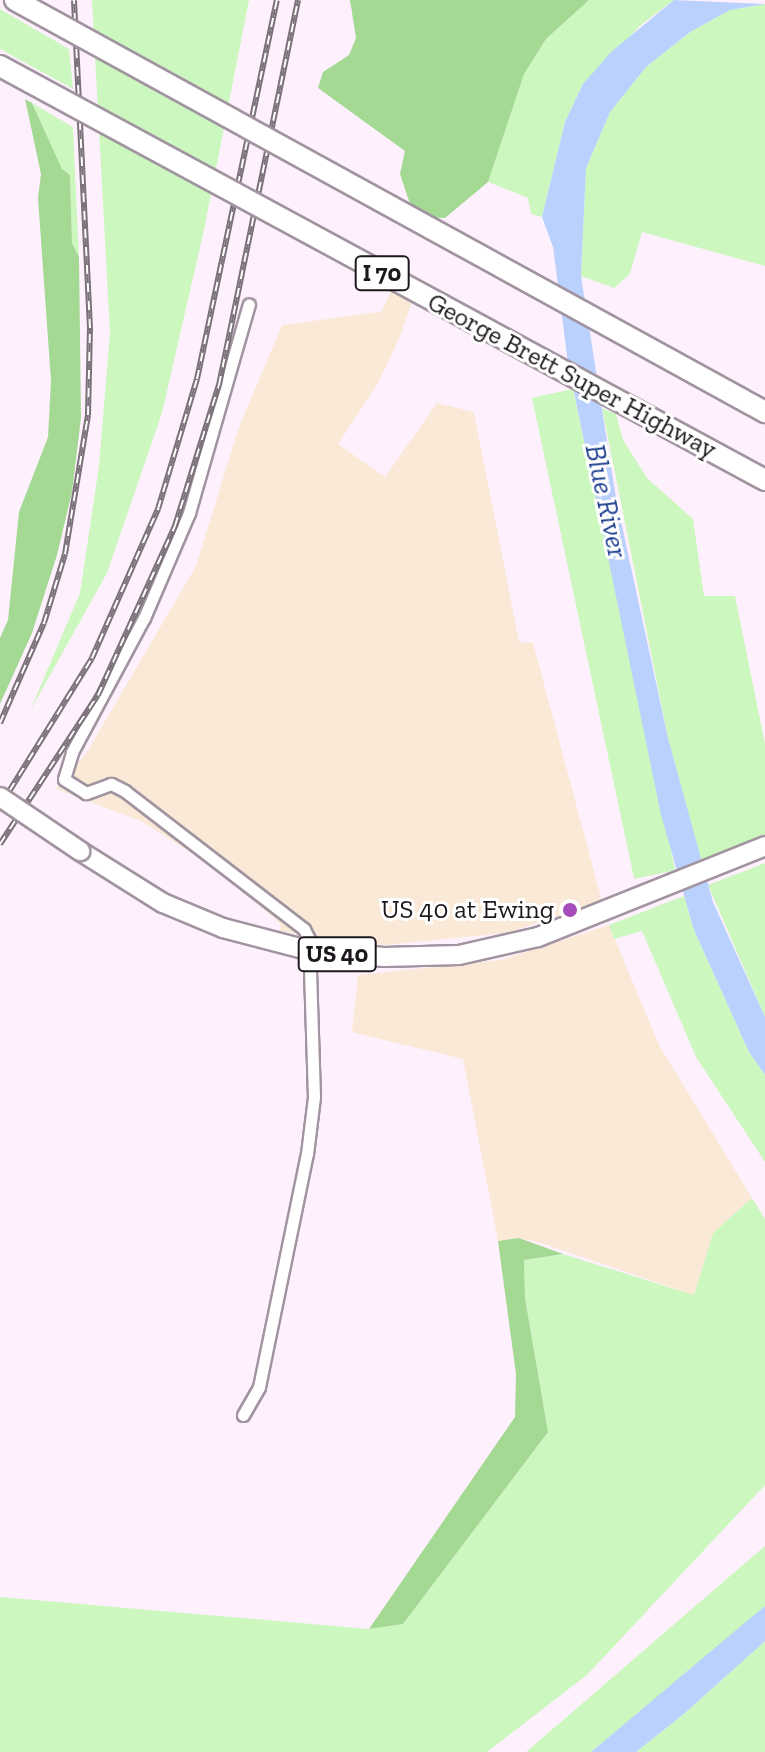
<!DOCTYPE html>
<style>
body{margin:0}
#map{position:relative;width:765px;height:1752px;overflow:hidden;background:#fff0fd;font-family:"Zilla Slab",serif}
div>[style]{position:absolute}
.industrial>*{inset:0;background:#f9e9d6}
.green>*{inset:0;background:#ccf7bf;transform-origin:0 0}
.forest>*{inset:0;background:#a3d992}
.water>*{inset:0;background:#bbd1fd}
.roads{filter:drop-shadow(2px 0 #a194a0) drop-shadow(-2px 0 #a194a0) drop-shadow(0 2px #a194a0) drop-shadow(0 -2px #a194a0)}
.minor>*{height:11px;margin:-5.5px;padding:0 5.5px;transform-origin:5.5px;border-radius:5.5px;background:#fff}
.primary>*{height:18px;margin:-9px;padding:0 9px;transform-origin:9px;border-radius:9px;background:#fff}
.rail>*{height:6px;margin-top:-3px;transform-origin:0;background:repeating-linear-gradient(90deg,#fff 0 9px,#7a7179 0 18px);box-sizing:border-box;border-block:2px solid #7a7179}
.bridges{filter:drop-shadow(2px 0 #a194a0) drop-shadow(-2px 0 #a194a0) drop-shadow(0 2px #a194a0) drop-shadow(0 -2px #a194a0)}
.primary-bridge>*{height:18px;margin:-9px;padding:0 9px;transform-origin:9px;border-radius:9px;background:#fff}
.motorway-bridge>*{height:20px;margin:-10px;padding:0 10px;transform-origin:10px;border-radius:10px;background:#fff}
.dots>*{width:22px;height:22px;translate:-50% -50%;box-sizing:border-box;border:4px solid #fff;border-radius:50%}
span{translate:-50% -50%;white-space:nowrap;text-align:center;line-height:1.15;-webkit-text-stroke:6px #fff;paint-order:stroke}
.shield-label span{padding:2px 6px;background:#fff;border:2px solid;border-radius:6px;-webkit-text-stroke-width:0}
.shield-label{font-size:24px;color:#1d181d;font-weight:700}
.street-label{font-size:26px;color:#1d181d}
.poi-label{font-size:26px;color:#1d181d}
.right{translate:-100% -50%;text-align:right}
.water-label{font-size:28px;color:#204092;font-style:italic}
</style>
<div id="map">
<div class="industrial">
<div style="clip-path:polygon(393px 288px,413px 298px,400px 337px,377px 385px,338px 444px,385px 477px,437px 403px,474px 412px,519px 642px,533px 643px,602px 901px,507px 933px,384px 945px,279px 931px,281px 924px,214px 867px,141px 821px,56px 789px,87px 752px,196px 566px,239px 427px,282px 325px,381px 312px)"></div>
<div style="clip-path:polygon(609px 925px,659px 1045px,752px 1198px,713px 1233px,694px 1295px,538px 1242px,519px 1238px,498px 1241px,463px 1059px,352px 1032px,358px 975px,501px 960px)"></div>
</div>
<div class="green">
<div style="clip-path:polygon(92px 0,249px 0,204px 230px,162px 413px,107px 573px,30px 711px,80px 593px,99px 466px,110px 333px)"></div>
<div style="clip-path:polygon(589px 0,674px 0,642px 24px,583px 84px,565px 122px,542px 217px,531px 214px,528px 198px,488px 182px,524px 74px,546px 39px)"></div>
<div style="clip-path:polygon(765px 4px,765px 266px,642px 232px,630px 274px,614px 288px,581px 276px,586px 168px,610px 112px,646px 67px,690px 32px,730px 10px)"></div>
<div style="clip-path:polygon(0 9px,69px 49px,73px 89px,0 49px)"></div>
<div style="clip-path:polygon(32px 103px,73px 127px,79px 257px,72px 243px,70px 175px,62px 169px)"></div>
<div style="left:573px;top:389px;width:492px;height:42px;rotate:78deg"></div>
<div style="clip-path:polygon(602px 408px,616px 414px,623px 440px,647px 478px,693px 519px,704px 596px,735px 596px,765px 744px,765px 835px,701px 860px,668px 738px)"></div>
<div style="clip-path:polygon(765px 863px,765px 1017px,708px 885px)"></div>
<div style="clip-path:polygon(684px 896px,694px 930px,749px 1052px,765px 1075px,765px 1162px,696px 1057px,642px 931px,614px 939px,609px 925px)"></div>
<div style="clip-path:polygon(752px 1198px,765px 1219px,765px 1485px,587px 1675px,487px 1752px,0 1752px,0 1597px,369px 1629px,403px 1624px,548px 1432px,525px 1297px,524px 1260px,563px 1254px,694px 1295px,713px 1233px)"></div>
<div style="clip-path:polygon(765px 1546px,765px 1606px,720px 1647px,591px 1752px,526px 1752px)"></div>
<div style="clip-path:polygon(765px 1641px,765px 1752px,636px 1752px,685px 1713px)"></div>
</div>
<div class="forest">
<div style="clip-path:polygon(350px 0,589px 0,546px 39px,524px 74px,488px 182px,445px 218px,423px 217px,409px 201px,400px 174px,405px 151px,318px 88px,323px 72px,349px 55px,356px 38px)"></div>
<div style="clip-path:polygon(25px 99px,32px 103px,62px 169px,70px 175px,72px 243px,79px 257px,81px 418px,72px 492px,57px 555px,32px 633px,0 704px,0 638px,8px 620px,19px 512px,48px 437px,51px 381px,38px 198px,41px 174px)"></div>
<div style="clip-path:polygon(519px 1238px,563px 1254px,524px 1260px,525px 1298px,548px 1432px,403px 1624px,369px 1629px,515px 1417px,516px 1374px,498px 1241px)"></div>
</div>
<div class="water">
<div style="clip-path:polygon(674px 0,765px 4px,730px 10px,690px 32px,646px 67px,610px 112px,586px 168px,581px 276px,616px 498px,668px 738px,713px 902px,765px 1017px,765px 1075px,749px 1052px,694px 930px,661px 815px,568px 363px,553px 247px,542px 217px,565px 122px,583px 84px,611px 52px)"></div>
<div style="clip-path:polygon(765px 1606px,765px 1641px,685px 1713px,636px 1752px,591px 1752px)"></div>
</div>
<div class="roads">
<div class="minor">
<div style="left:243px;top:1415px;width:32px;rotate:-60deg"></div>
<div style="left:259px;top:1387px;width:238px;rotate:-78.4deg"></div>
<div style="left:307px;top:1154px;width:57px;rotate:-83deg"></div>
<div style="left:314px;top:1097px;width:158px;rotate:-91.8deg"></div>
<div style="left:309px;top:939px;width:11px;rotate:-117deg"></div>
<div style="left:304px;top:929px;width:226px;rotate:-142.4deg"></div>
<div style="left:125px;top:791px;width:16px;rotate:-153deg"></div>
<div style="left:111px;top:784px;width:27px;rotate:160deg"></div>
<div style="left:86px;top:793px;width:26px;rotate:-148deg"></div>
<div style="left:64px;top:779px;width:28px;rotate:-73deg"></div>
<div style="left:72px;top:752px;width:152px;rotate:-61.8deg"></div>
<div style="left:144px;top:618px;width:114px;rotate:-66.8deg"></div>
<div style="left:189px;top:513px;width:217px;rotate:-74deg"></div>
</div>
<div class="primary">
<div style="left:80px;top:851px;width:98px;rotate:32.1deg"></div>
<div style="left:163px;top:903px;width:65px;rotate:22.6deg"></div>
<div style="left:223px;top:928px;width:91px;rotate:14.6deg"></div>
<div style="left:311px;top:951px;width:73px;rotate:4.7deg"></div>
<div style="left:384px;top:957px;width:75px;rotate:-1.5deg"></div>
<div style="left:459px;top:955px;width:81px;rotate:-12.8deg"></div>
<div style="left:538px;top:937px;width:245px;rotate:-21.8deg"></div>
</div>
</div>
<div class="rail">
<div style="left:0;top:723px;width:109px;rotate:-66.3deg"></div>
<div style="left:44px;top:623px;width:72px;rotate:-73.1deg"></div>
<div style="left:65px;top:554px;width:141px;rotate:-80.6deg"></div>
<div style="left:88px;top:415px;width:87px;rotate:-88.7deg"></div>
<div style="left:90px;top:328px;width:328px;rotate:-92.8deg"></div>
<div style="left:0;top:806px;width:174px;rotate:-58.1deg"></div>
<div style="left:92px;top:658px;width:163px;rotate:-66.1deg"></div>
<div style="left:158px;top:509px;width:136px;rotate:-73.3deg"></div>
<div style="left:197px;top:379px;width:387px;rotate:-78.1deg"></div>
<div style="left:0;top:844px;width:178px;rotate:-56.7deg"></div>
<div style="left:98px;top:695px;width:186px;rotate:-65.5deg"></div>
<div style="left:175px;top:526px;width:148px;rotate:-72.7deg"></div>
<div style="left:219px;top:385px;width:393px;rotate:-78.4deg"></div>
</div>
<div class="bridges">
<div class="primary-bridge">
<div style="left:0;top:797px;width:97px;rotate:34deg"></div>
</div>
<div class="motorway-bridge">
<div style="left:15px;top:0;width:856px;rotate:28.78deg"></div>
<div style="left:0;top:66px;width:870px;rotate:28.42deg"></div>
</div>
</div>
<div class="dots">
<div style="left:570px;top:910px;background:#a54dba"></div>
</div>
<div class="shield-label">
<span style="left:382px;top:273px">I 70</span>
<span style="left:337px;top:954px">US 40</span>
</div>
<div class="street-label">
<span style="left:572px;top:376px;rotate:28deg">George Brett Super Highway</span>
</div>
<div class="poi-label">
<span class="right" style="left:554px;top:910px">US 40 at Ewing</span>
</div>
<div class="water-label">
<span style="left:606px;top:501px;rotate:78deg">Blue River</span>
</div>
</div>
